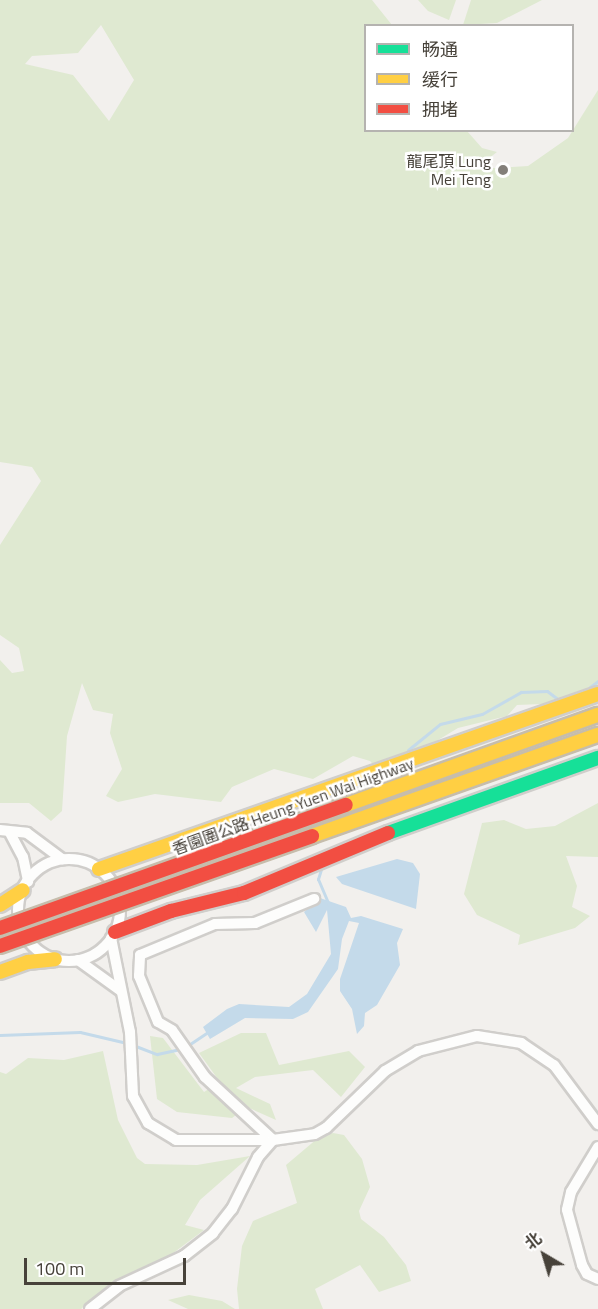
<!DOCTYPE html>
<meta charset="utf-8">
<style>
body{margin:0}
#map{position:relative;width:598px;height:1309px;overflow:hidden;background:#f2f0ed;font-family:"Titillium Web","Noto Sans SC",sans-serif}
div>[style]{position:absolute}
.green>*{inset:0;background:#dfe9d1}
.water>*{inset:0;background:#c4daea}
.stream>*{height:3px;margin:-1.5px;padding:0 1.5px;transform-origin:1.5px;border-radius:1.5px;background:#c4daea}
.roads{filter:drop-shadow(2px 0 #d0cecb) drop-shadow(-2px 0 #d0cecb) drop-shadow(0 2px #d0cecb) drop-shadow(0 -2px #d0cecb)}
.street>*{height:10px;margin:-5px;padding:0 5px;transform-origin:5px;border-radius:5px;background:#fdfdfc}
.street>.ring{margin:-5px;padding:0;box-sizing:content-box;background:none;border:10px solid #fdfdfc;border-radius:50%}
.fast>*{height:14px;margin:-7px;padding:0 7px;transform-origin:7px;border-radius:7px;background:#16e098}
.slow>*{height:14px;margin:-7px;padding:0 7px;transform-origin:7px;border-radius:7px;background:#ffcf43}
.jam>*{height:14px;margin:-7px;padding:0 7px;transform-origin:7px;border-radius:7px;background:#f24e42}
.bridges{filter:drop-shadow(2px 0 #c6bdac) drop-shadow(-2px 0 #c6bdac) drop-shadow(0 2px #c6bdac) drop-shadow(0 -2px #c6bdac)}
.slow-bridge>*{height:14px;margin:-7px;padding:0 7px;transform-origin:7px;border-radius:7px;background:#ffcf43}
.jam-bridge>*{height:14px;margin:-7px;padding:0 7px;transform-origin:7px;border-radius:7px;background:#f24e42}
.dots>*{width:16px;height:16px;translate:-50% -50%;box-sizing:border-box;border:3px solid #fff;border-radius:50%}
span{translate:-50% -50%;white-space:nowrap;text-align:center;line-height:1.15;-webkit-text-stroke:5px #fff;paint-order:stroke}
.poi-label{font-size:16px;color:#47423a}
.right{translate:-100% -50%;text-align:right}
.street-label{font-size:16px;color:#47423a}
.legend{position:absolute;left:364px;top:24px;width:210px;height:108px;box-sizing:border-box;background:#fff;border:2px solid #b5b3b0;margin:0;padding:8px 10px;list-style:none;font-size:18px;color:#47423a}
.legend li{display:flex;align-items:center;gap:12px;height:30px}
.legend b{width:30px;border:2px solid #b5b3b0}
.north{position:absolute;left:514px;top:1225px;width:60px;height:60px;-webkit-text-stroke:4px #fff;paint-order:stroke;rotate:322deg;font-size:16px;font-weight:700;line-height:24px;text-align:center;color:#47423a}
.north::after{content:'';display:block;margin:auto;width:21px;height:27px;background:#47423a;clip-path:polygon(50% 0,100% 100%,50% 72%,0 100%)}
.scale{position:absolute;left:24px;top:1258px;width:162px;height:27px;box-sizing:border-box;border:3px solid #47423a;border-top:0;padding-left:8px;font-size:18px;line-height:21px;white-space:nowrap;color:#47423a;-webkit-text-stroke:4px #fff;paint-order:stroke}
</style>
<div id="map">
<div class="green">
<div style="clip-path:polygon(evenodd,0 0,372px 0,392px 25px,366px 26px,366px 130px,467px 131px,482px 148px,497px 152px,475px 169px,528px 166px,568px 138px,598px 90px,598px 689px,542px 704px,517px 705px,507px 716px,458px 728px,382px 774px,370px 761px,353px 756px,313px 779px,274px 769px,232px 787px,221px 802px,155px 794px,118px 802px,106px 796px,122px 769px,110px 733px,113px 714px,93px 710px,82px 683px,67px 736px,62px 811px,51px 821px,29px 803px,0 803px,0 660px,12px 673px,24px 671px,19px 648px,0 635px,0 545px,41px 481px,32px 467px,0 462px,0 0,101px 25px,134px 80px,109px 121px,73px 75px,25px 64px,32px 56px,78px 53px,101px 25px)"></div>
<div style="clip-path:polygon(418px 0,456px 0,449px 20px,428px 11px)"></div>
<div style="clip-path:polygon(471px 0,542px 0,497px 23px,463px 25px)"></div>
<div style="clip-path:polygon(598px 803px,598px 857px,566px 856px,577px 886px,572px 907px,590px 916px,575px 928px,518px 945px,520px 935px,477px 915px,464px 894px,482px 823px,504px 820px,526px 829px,555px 826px)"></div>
<div style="clip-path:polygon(241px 1033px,266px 1033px,279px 1065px,349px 1051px,365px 1067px,341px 1097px,313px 1070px,255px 1077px,236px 1088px,270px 1104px,276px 1120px,247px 1107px,232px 1118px,177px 1112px,157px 1099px,150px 1036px,163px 1038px,204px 1092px,220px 1082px,199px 1053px)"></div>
<div style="clip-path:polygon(103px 1051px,118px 1120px,137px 1158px,145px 1164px,197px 1165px,250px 1156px,200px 1200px,185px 1225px,204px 1230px,168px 1257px,115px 1281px,81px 1309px,0 1309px,0 1072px,6px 1074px,28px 1058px,64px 1060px)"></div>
<div style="clip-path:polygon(333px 1133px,344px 1135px,362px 1159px,370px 1187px,359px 1211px,361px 1219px,384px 1237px,406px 1265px,411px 1281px,379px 1292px,360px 1265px,315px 1289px,323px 1309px,239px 1309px,237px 1289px,242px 1246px,253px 1221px,297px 1203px,286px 1165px,318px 1138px)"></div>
<div style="clip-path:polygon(189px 1295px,222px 1301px,235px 1309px,188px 1309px,168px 1300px)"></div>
</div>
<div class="water">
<div style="clip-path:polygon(397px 859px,413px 863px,420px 874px,416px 909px,342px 884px,336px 877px)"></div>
<div style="clip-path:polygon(320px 898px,346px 907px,351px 918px,361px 916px,403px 929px,397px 943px,400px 965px,377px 1005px,365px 1013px,364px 1026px,357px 1034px,352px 1009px,340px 991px,340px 979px,359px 923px,349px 921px,342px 939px,338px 969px,308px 1012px,293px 1019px,245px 1018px,210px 1039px,203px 1027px,227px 1009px,239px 1004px,289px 1007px,307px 994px,331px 954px,327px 910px,316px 932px,304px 912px)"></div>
</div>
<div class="stream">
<div style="left:590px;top:687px;width:10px;rotate:-37deg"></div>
<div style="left:408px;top:750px;width:41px;rotate:-39.1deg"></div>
<div style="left:440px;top:724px;width:43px;rotate:-13.4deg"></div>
<div style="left:482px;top:714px;width:45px;rotate:-29.4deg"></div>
<div style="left:521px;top:692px;width:26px;rotate:-2deg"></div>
<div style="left:547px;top:691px;width:15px;rotate:37deg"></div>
<div style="left:322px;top:866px;width:14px;rotate:107deg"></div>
<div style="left:318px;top:879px;width:28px;rotate:67deg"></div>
<div style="left:0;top:1035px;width:80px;rotate:-2.1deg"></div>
<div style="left:80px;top:1032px;width:48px;rotate:13.2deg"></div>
<div style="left:133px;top:1045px;width:26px;rotate:21deg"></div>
<div style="left:157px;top:1054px;width:25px;rotate:-12deg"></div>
<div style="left:187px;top:1046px;width:27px;rotate:-34deg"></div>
</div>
<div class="roads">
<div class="street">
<div style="left:0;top:830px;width:27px;rotate:6deg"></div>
<div style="left:27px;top:833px;width:44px;rotate:36.6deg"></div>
<div style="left:10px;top:833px;width:27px;rotate:62deg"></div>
<div style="left:23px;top:857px;width:25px;rotate:78deg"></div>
<div class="ring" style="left:18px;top:859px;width:92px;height:92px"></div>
<div style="left:111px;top:938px;width:96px;rotate:78.6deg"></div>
<div style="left:130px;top:1032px;width:64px;rotate:87.3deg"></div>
<div style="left:133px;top:1096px;width:31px;rotate:61deg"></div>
<div style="left:148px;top:1123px;width:33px;rotate:31deg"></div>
<div style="left:176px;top:1140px;width:97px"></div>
<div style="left:78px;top:960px;width:53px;rotate:35.8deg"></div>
<div style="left:273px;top:1140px;width:93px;rotate:-137.2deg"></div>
<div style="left:205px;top:1077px;width:57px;rotate:-125.1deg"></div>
<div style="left:172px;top:1030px;width:16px;rotate:-150deg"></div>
<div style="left:158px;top:1022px;width:50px;rotate:-112.4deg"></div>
<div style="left:139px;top:976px;width:21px;rotate:-87deg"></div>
<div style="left:140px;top:955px;width:81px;rotate:-22.5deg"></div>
<div style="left:215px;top:924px;width:40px;rotate:-1.4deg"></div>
<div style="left:255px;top:923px;width:64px;rotate:-22.1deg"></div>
<div style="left:598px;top:1147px;width:52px;rotate:121deg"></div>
<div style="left:571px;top:1192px;width:18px;rotate:103deg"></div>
<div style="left:567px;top:1210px;width:57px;rotate:74.7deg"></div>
<div style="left:582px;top:1265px;width:10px;rotate:61deg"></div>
<div style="left:587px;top:1274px;width:12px;rotate:24deg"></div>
<div style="left:90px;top:1309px;width:37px;rotate:-38deg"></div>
<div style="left:119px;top:1286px;width:72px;rotate:-24.8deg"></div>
<div style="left:184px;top:1256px;width:37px;rotate:-38deg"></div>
<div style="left:213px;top:1233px;width:31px;rotate:-52deg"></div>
<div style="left:232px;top:1209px;width:58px;rotate:-63.4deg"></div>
<div style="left:258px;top:1157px;width:23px;rotate:-49deg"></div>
<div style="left:273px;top:1140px;width:42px;rotate:-8.1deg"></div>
<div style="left:315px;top:1134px;width:13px;rotate:-29deg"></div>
<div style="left:326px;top:1128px;width:82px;rotate:-44deg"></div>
<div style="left:385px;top:1071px;width:39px;rotate:-31deg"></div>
<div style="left:418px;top:1051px;width:61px;rotate:-14.3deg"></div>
<div style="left:477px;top:1036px;width:45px;rotate:9deg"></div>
<div style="left:521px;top:1043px;width:40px;rotate:34deg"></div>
<div style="left:554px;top:1065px;width:74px;rotate:53.3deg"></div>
</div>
<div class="fast">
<div style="left:388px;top:833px;width:223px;rotate:-19.7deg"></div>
</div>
<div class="slow">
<div style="left:99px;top:869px;width:529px;rotate:-19.33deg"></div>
<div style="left:0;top:905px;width:27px;rotate:-33deg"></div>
<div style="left:0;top:972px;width:30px;rotate:-20deg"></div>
<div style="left:28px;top:962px;width:27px;rotate:-6deg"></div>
</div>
<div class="jam">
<div style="left:115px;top:932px;width:60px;rotate:-20.6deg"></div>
<div style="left:171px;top:911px;width:75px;rotate:-13.9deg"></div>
<div style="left:244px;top:893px;width:156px;rotate:-22.6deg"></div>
</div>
</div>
<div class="bridges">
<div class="slow-bridge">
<div style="left:346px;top:805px;width:268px;rotate:-19.7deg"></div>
<div style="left:312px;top:836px;width:303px;rotate:-19.5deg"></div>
</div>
<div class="jam-bridge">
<div style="left:0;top:928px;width:367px;rotate:-19.6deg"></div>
<div style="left:0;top:946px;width:331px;rotate:-19.4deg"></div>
</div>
</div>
<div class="dots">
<div style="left:503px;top:170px;background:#837f79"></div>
</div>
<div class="poi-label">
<span class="right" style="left:491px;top:170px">龍尾頂 Lung<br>Mei Teng</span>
</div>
<div class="street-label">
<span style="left:293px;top:806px;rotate:-20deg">香園圍公路 Heung Yuen Wai Highway</span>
</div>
<ul class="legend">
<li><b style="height:8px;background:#16e098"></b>畅通</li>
<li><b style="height:8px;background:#ffcf43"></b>缓行</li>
<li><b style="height:8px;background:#f24e42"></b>拥堵</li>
</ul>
<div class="north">北</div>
<div class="scale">100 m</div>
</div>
